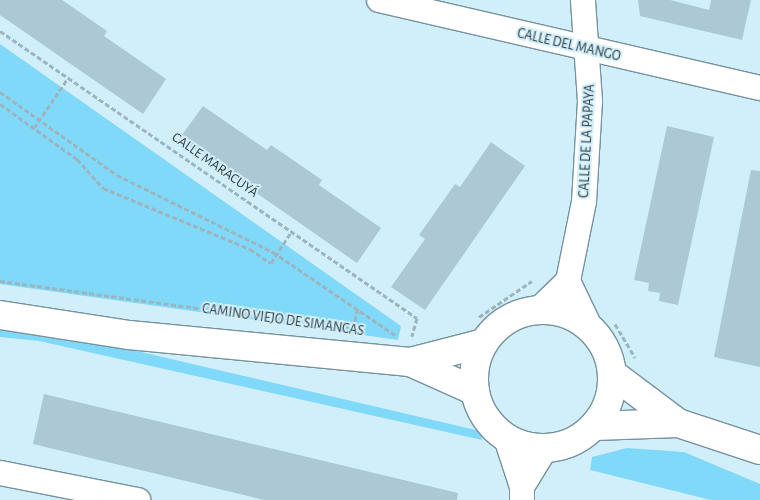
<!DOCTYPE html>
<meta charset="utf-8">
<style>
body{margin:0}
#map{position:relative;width:760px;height:500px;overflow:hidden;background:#d1effa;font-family:"Alegreya Sans",sans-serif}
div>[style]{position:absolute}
.green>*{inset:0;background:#81d9f9}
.building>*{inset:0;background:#acc8d4}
.path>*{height:3px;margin-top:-1.5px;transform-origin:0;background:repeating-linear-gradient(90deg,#9cb4bd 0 5px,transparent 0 7.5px)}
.roads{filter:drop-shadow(1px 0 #77929d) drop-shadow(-1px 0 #77929d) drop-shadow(0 1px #77929d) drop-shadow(0 -1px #77929d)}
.street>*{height:24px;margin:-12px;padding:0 12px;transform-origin:12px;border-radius:12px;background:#fff}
.secondary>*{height:28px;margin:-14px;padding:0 14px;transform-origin:14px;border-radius:14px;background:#fff}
.secondary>.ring{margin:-14px;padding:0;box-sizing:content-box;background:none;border:28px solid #fff;border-radius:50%}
span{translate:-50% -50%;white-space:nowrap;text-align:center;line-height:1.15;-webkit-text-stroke:4px #d1effa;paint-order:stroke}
.street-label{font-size:14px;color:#303b40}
</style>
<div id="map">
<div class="green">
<div style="clip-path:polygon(0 44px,401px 326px,398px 340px,0 284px)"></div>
<div style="clip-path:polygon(0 327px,124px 348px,480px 431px,482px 440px,39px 341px,0 337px)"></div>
<div style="clip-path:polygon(627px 448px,684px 452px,760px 484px,760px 500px,711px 500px,590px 470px,592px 457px)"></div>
</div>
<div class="building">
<div style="clip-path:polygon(0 0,62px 0,107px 31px,104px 36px,166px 79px,143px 114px,0 15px)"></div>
<div style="clip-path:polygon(638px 0,670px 0,709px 10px,711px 0,751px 0,742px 40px,640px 16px)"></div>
<div style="clip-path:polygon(203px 106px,267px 150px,271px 145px,322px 180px,319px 185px,381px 228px,357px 263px,179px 139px)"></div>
<div style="clip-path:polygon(667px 126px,714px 137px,678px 305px,659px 301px,660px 293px,648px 291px,649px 283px,634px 280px)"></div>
<div style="clip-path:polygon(491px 142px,525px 166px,425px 310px,391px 287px,425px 239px,419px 235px,455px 184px,460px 187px)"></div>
<div style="clip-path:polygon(751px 170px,760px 171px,760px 367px,714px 357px)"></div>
<div style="clip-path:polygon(44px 394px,458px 493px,457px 500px,264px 500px,33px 444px)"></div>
</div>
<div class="path">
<div style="left:0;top:31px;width:506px;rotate:34.54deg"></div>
<div style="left:417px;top:318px;width:19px;rotate:106deg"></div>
<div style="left:0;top:92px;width:143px;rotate:35.4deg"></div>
<div style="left:117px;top:175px;width:174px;rotate:26.3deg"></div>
<div style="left:273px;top:252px;width:148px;rotate:34.2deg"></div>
<div style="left:0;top:104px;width:95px;rotate:35.5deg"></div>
<div style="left:77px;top:159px;width:39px;rotate:48deg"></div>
<div style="left:103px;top:188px;width:159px;rotate:22.5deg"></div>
<div style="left:250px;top:249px;width:25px;rotate:34deg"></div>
<div style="left:271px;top:263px;width:37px;rotate:-57deg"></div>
<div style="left:34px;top:128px;width:60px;rotate:-55.8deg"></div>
<div style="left:0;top:281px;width:344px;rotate:7.8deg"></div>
<div style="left:479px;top:317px;width:64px;rotate:-34.2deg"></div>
<div style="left:615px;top:324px;width:39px;rotate:59deg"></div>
<div style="left:347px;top:328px;width:11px;rotate:-41deg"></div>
<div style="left:355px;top:321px;width:13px;rotate:-77deg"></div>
</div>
<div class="roads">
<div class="street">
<div style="left:379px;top:0;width:391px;rotate:13deg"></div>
<div style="left:568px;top:281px;width:53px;rotate:64.4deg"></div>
<div style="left:539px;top:309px;width:40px;rotate:-44deg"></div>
<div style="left:568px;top:281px;width:81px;rotate:-78.6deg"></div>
<div style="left:584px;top:202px;width:101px;rotate:-86.6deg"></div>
<div style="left:590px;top:101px;width:101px;rotate:-94deg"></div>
<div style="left:506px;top:438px;width:52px;rotate:71.9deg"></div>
<div style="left:522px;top:487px;width:13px;rotate:90deg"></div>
<div style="left:0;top:473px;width:141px;rotate:11.1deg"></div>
<div style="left:522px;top:487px;width:46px;rotate:-58.4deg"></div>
</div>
<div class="secondary">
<div class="ring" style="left:474px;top:310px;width:110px;height:110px"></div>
<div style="left:0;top:315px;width:131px;rotate:8.8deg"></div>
<div style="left:129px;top:335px;width:282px;rotate:5.5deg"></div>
<div style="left:410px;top:362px;width:71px;rotate:24deg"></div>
<div style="left:410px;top:362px;width:76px;rotate:-14.4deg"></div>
<div style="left:614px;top:375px;width:80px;rotate:36.9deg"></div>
<div style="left:678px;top:423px;width:86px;rotate:18.2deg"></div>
<div style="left:595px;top:426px;width:83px;rotate:-2.1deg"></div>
</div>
</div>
<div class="street-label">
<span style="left:569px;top:45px;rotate:13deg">CALLE DEL MANGO</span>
<span style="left:587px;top:141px;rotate:-87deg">CALLE DE LA PAPAYA</span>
<span style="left:215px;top:165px;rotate:35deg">CALLE MARACUYÁ</span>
<span style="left:283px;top:320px;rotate:8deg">CAMINO VIEJO DE SIMANCAS</span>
</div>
</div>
